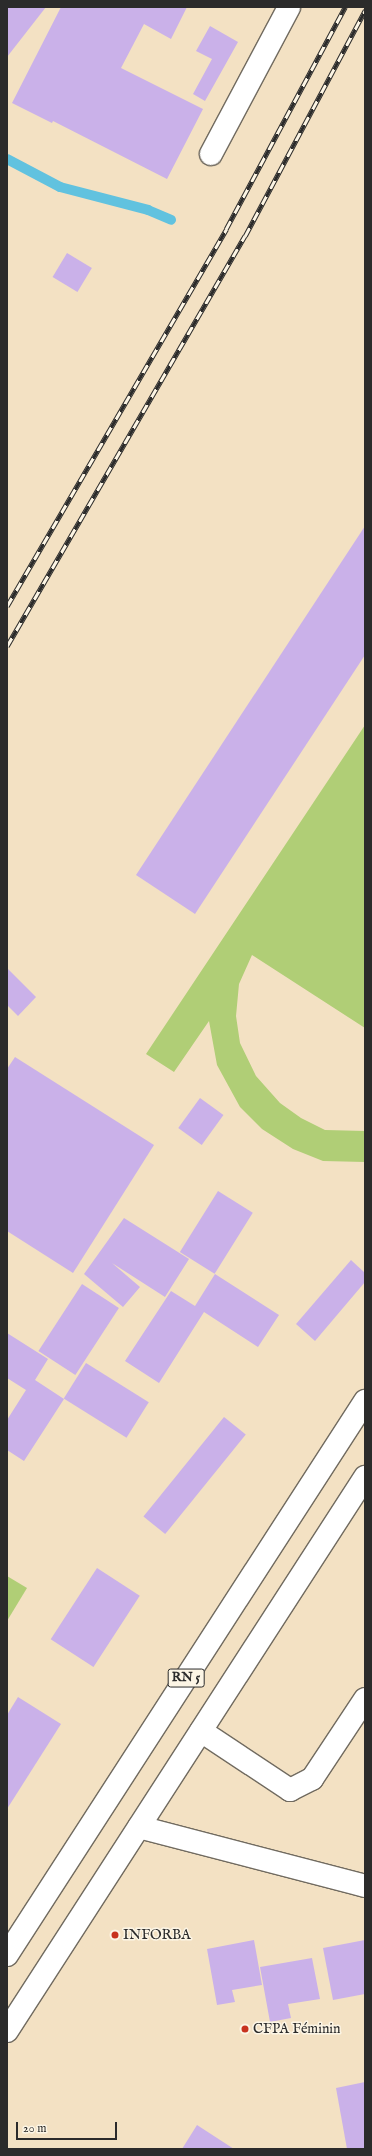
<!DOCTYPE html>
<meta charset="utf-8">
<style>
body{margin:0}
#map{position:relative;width:372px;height:2156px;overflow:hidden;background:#f3e1c3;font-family:"IM FELL English",serif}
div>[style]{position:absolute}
.green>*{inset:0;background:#b0ce76}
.stream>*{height:10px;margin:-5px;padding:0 5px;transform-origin:5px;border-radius:5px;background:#61c2df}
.building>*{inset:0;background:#cab1e9;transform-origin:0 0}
.roads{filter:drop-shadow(1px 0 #716b60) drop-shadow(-1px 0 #716b60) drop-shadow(0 1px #716b60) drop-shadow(0 -1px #716b60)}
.minor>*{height:22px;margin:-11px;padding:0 11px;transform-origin:11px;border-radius:11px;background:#fff}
.highway>*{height:22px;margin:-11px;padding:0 11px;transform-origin:11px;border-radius:11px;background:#fff}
.rail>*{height:4.5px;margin-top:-2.25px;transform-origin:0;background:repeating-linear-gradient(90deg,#fcf5e5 0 9px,#2b2b2b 0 18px);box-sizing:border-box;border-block:1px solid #2b2b2b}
.dots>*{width:11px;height:11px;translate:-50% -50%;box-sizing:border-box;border:2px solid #fcf5e5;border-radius:50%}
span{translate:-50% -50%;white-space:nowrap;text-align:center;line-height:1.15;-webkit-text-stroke:3px #fcf5e5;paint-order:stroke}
.shield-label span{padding:1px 3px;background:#fcf5e5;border:1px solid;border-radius:3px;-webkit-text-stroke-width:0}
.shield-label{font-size:13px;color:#2b2b2b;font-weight:700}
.poi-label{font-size:14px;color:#2b2b2b}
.left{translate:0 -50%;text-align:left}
.frame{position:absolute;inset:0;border:8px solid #2b2b2b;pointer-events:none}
.scale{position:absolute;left:16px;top:2122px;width:101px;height:18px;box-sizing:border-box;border:2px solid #2b2b2b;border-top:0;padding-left:5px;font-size:12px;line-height:14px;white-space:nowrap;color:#2b2b2b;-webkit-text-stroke:3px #fcf5e5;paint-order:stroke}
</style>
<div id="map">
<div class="green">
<div style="clip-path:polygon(365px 725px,365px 1028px,252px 955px,239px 984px,236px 1016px,240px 1043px,256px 1076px,280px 1103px,301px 1118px,325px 1130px,365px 1131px,365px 1162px,323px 1161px,293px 1149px,262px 1129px,240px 1107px,217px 1065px,209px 1021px,174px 1072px,146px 1054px)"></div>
<div style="clip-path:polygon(7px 1576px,27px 1588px,7px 1621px)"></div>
</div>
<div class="stream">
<div style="left:7px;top:159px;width:60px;rotate:27.8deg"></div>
<div style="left:60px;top:187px;width:91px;rotate:14.6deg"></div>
<div style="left:148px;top:210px;width:25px;rotate:23deg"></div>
</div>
<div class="building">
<div style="clip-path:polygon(7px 7px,46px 7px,7px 57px)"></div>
<div style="clip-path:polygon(61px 7px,187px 7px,171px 39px,144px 24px,121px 68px,203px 109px,167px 179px,53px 121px,52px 123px,12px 103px)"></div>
<div style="clip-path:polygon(210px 26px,238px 42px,205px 101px,193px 94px,212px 59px,196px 51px)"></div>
<div style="left:67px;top:253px;width:29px;height:28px;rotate:31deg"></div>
<div style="clip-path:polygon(365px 526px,365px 655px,195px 914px,136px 875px)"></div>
<div style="clip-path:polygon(7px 968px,36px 997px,18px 1016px,7px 1005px)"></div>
<div style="clip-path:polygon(15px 1057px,154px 1145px,73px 1273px,7px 1231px,7px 1069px)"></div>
<div style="left:200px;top:1098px;width:29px;height:37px;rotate:36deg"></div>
<div style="left:218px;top:1191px;width:41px;height:72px;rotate:32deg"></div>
<div style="clip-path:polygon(124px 1218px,189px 1259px,165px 1297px,112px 1263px,140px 1287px,123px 1307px,84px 1274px)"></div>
<div style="clip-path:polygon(351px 1260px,365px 1273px,365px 1282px,315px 1341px,296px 1324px)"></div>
<div style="clip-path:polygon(215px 1274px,279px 1315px,258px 1347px,204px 1312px,159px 1383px,125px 1361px,171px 1291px,195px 1306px)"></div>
<div style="left:82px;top:1284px;width:44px;height:80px;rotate:33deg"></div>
<div style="clip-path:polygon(7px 1333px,48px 1359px,35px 1380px,64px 1399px,24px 1461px,7px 1450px,7px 1420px,26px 1390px,7px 1378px)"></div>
<div style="left:86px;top:1363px;width:74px;height:42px;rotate:32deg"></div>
<div style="left:224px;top:1417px;width:28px;height:128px;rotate:39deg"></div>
<div style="left:97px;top:1568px;width:51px;height:85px;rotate:33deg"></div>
<div style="clip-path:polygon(18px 1697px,61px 1724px,7px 1809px,7px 1715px)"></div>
<div style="clip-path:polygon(254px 1940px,262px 1985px,232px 1990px,235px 2002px,217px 2005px,207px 1949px)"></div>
<div style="clip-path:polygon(365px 1940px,365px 1994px,333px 2000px,323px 1948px)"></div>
<div style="clip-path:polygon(312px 1958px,320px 1999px,288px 2004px,291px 2018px,270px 2022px,260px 1967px)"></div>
<div style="clip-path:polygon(365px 2082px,365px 2149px,347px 2149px,336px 2088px)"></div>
<div style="clip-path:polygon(197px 2125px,234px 2149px,182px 2149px)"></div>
</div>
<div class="roads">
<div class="minor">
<div style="left:211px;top:154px;width:166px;rotate:-62deg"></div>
<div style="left:201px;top:1731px;width:107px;rotate:33.5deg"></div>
<div style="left:290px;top:1790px;width:25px;rotate:-27deg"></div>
<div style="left:312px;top:1779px;width:96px;rotate:-56.5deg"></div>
<div style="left:139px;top:1827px;width:234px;rotate:14.6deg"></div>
</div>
<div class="highway">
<div style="left:7px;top:1955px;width:660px;rotate:-57.13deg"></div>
<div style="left:7px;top:2031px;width:660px;rotate:-57.13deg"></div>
</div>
</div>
<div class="rail">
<div style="left:7px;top:606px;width:436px;rotate:-59.8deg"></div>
<div style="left:226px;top:229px;width:252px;rotate:-61.8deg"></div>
<div style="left:7px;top:646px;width:474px;rotate:-59.9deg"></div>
<div style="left:245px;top:236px;width:256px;rotate:-62deg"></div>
</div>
<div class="dots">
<div style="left:115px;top:1935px;background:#c8321e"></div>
<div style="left:245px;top:2029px;background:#c8321e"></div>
</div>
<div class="shield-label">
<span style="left:186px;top:1678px">RN 5</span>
</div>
<div class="poi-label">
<span class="left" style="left:123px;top:1935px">INFORBA</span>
<span class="left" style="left:253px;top:2029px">CFPA Féminin</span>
</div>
<div class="frame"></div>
<div class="scale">20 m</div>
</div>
